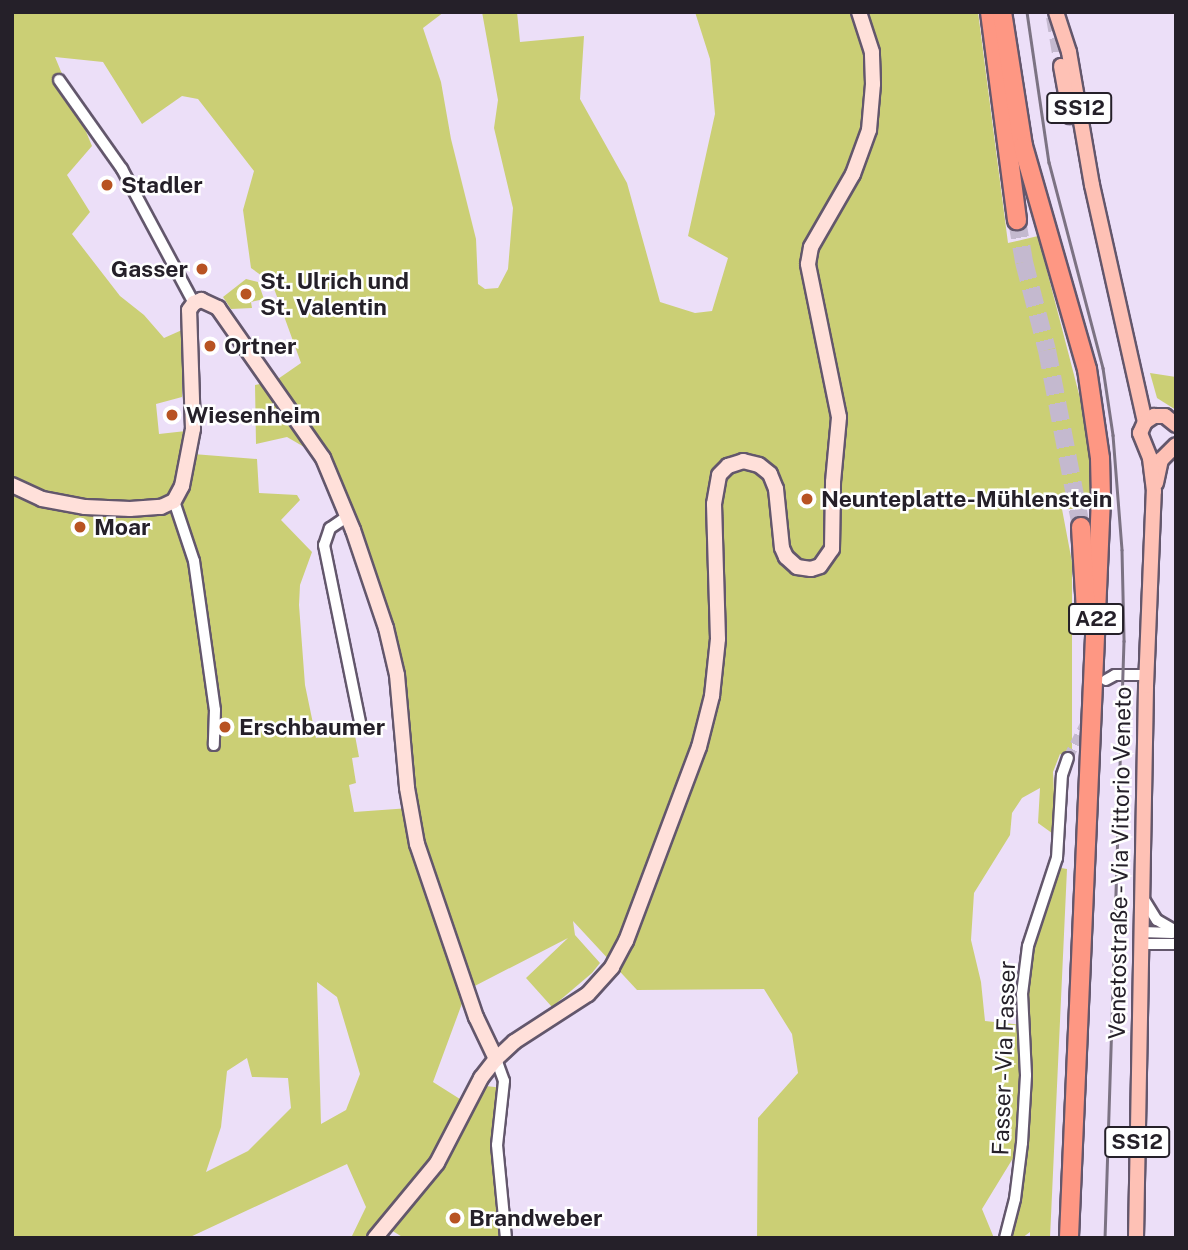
<!DOCTYPE html>
<meta charset="utf-8">
<style>
body{margin:0}
#map{position:relative;width:1188px;height:1250px;overflow:hidden;background:#ecdff8;font-family:"Public Sans",sans-serif}
div>[style]{position:absolute}
.green>*{inset:0;background:#cbcf75}
.street-tunnel>*{height:10px;margin-top:-5px;transform-origin:0;background:repeating-linear-gradient(90deg,#c4b9cf 0 10px,transparent 0 15px)}
.primary-tunnel>*{height:14px;margin-top:-7px;transform-origin:0;background:repeating-linear-gradient(90deg,#c4b9cf 0 14px,transparent 0 21px)}
.highway-tunnel>*{height:18px;margin-top:-9px;transform-origin:0;background:repeating-linear-gradient(90deg,#c4b9cf 0 18px,transparent 0 27px)}
.roads{filter:drop-shadow(2px 0 #63576c) drop-shadow(-2px 0 #63576c) drop-shadow(0 2px #63576c) drop-shadow(0 -2px #63576c)}
.street>*{height:10px;margin:-5px;padding:0 5px;transform-origin:5px;border-radius:5px;background:#fff}
.secondary>*{height:14px;margin:-7px;padding:0 7px;transform-origin:7px;border-radius:7px;background:#ffe0da}
.primary>*{height:14px;margin:-7px;padding:0 7px;transform-origin:7px;border-radius:7px;background:#fec1b5}
.highway>*{height:18px;margin:-9px;padding:0 9px;transform-origin:9px;border-radius:9px;background:#fe9783}
.rail>*{height:2.5px;margin:-1.25px;padding:0 1.25px;transform-origin:1.25px;border-radius:1.25px;background:#7c7383}
.dots>*{width:19px;height:19px;translate:-50% -50%;box-sizing:border-box;border:4px solid #fff;border-radius:50%}
span{translate:-50% -50%;white-space:nowrap;text-align:center;line-height:1.15;-webkit-text-stroke:5px #fff;paint-order:stroke}
.shield-label span{padding:2px 5px;background:#fff;border:2px solid;border-radius:5px;-webkit-text-stroke-width:0}
.shield-label{font-size:21px;color:#252029;font-weight:700}
.poi-label{font-size:23px;color:#252029;font-weight:700}
.left{translate:0 -50%;text-align:left}
.right{translate:-100% -50%;text-align:right}
.street-label{font-size:23px;color:#252029}
.frame{position:absolute;inset:0;border:14px solid #252029;pointer-events:none}
</style>
<div id="map">
<div class="green">
<div style="clip-path:polygon(evenodd,12px 12px,444px 12px,423px 28px,441px 82px,451px 139px,476px 239px,478px 284px,485px 289px,498px 288px,508px 269px,513px 208px,494px 128px,498px 100px,482px 12px,517px 12px,520px 42px,584px 36px,580px 99px,627px 183px,660px 302px,695px 313px,712px 311px,728px 258px,688px 236px,715px 114px,710px 59px,695px 12px,978px 12px,1008px 243px,1038px 236px,1087px 425px,1092px 509px,1062px 509px,1072px 562px,1072px 759px,1060px 754px,1053px 772px,1056px 836px,1038px 823px,1040px 788px,1022px 798px,1012px 813px,1010px 835px,974px 893px,971px 940px,981px 982px,985px 1021px,1022px 1025px,1028px 946px,1055px 867px,1067px 869px,1050px 1238px,1030px 1238px,1030px 1232px,1022px 1238px,1005px 1238px,1021px 1145px,982px 1209px,994px 1238px,757px 1238px,758px 1118px,798px 1073px,792px 1034px,764px 989px,637px 990px,573px 921px,575px 935px,600px 963px,592px 973px,552px 1007px,526px 978px,568px 938px,467px 990px,433px 1082px,471px 1106px,486px 1086px,503px 1088px,499px 1104px,506px 1238px,404px 1238px,391px 1230px,385px 1238px,351px 1238px,366px 1207px,347px 1164px,188px 1238px,12px 1238px,12px 12px,55px 57px,103px 62px,142px 124px,182px 96px,198px 99px,254px 171px,243px 210px,251px 268px,272px 283px,301px 363px,275px 381px,255px 385px,256px 444px,287px 437px,323px 458px,397px 675px,410px 808px,354px 812px,349px 785px,356px 783px,352px 758px,359px 757px,354px 730px,316px 738px,305px 685px,299px 605px,300px 585px,312px 552px,281px 520px,300px 500px,297px 495px,259px 493px,257px 459px,193px 454px,195px 430px,159px 434px,156px 404px,182px 397px,182px 330px,164px 338px,144px 315px,120px 296px,72px 234px,90px 212px,67px 175px,92px 146px,55px 57px,12px 12px,317px 982px,337px 997px,360px 1074px,346px 1110px,321px 1124px,317px 982px,12px 12px,247px 1058px,252px 1077px,288px 1078px,291px 1108px,248px 1151px,206px 1172px,221px 1127px,227px 1071px,247px 1058px)"></div>
<div style="clip-path:polygon(246px 279px,258px 282px,264px 299px,251px 302px,252px 308px,231px 309px,223px 297px)"></div>
<div style="clip-path:polygon(1150px 373px,1176px 377px,1176px 410px,1157px 398px)"></div>
</div>
<div class="street-tunnel">
<div style="left:1068px;top:758px;width:45px;rotate:-63.4deg"></div>
</div>
<div class="primary-tunnel">
<div style="left:1053px;top:17px;width:50px;rotate:80.7deg"></div>
</div>
<div class="highway-tunnel">
<div style="left:1017px;top:220px;width:43px;rotate:80.5deg"></div>
<div style="left:1024px;top:262px;width:91px;rotate:75.4deg"></div>
<div style="left:1047px;top:350px;width:180px;rotate:79.1deg"></div>
</div>
<div class="roads">
<div class="street">
<div style="left:59px;top:80px;width:109px;rotate:54.7deg"></div>
<div style="left:122px;top:169px;width:152px;rotate:61.8deg"></div>
<div style="left:174px;top:501px;width:63px;rotate:71.6deg"></div>
<div style="left:194px;top:561px;width:150px;rotate:82deg"></div>
<div style="left:215px;top:710px;width:35px;rotate:92deg"></div>
<div style="left:348px;top:516px;width:22px;rotate:146deg"></div>
<div style="left:330px;top:528px;width:18px;rotate:109deg"></div>
<div style="left:324px;top:545px;width:186px;rotate:78.5deg"></div>
<div style="left:1106px;top:680px;width:10px;rotate:-29deg"></div>
<div style="left:1115px;top:675px;width:31px"></div>
<div style="left:1143px;top:898px;width:26px;rotate:58deg"></div>
<div style="left:1157px;top:920px;width:22px;rotate:30deg"></div>
<div style="left:1142px;top:932px;width:30px;rotate:2deg"></div>
<div style="left:1142px;top:944px;width:34px"></div>
<div style="left:496px;top:1059px;width:23px;rotate:70deg"></div>
<div style="left:504px;top:1081px;width:64px;rotate:96.2deg"></div>
<div style="left:497px;top:1145px;width:93px;rotate:84.5deg"></div>
<div style="left:1005px;top:1238px;width:40px;rotate:-75.6deg"></div>
<div style="left:1015px;top:1199px;width:56px;rotate:-82.9deg"></div>
<div style="left:1022px;top:1143px;width:68px;rotate:-86.6deg"></div>
<div style="left:1026px;top:1075px;width:81px;rotate:-92.8deg"></div>
<div style="left:1022px;top:994px;width:48px;rotate:-82.9deg"></div>
<div style="left:1028px;top:946px;width:93px;rotate:-71.8deg"></div>
<div style="left:1057px;top:858px;width:83px;rotate:-86.6deg"></div>
<div style="left:1062px;top:775px;width:18px;rotate:-71deg"></div>
</div>
<div class="secondary">
<div style="left:12px;top:485px;width:33px;rotate:25deg"></div>
<div style="left:42px;top:499px;width:44px;rotate:10.5deg"></div>
<div style="left:85px;top:507px;width:45px;rotate:2.5deg"></div>
<div style="left:130px;top:509px;width:31px;rotate:-4deg"></div>
<div style="left:161px;top:507px;width:14px;rotate:-25deg"></div>
<div style="left:174px;top:501px;width:17px;rotate:-62deg"></div>
<div style="left:182px;top:486px;width:58px;rotate:-79.1deg"></div>
<div style="left:193px;top:429px;width:119px;rotate:-91.9deg"></div>
<div style="left:189px;top:310px;width:9px;rotate:-54deg"></div>
<div style="left:194px;top:303px;width:8px;rotate:-23deg"></div>
<div style="left:201px;top:300px;width:19px;rotate:25deg"></div>
<div style="left:218px;top:308px;width:183px;rotate:55deg"></div>
<div style="left:323px;top:458px;width:78px;rotate:67.4deg"></div>
<div style="left:353px;top:530px;width:103px;rotate:71.4deg"></div>
<div style="left:386px;top:628px;width:48px;rotate:76.8deg"></div>
<div style="left:397px;top:675px;width:113px;rotate:84.9deg"></div>
<div style="left:407px;top:788px;width:57px;rotate:79.9deg"></div>
<div style="left:417px;top:844px;width:183px;rotate:71.2deg"></div>
<div style="left:476px;top:1017px;width:47px;rotate:64.5deg"></div>
<div style="left:375px;top:1238px;width:97px;rotate:-50.4deg"></div>
<div style="left:437px;top:1163px;width:96px;rotate:-62.6deg"></div>
<div style="left:481px;top:1078px;width:24px;rotate:-52deg"></div>
<div style="left:496px;top:1059px;width:25px;rotate:-43deg"></div>
<div style="left:514px;top:1042px;width:88px;rotate:-33deg"></div>
<div style="left:588px;top:994px;width:36px;rotate:-48deg"></div>
<div style="left:612px;top:967px;width:30px;rotate:-62deg"></div>
<div style="left:626px;top:941px;width:207px;rotate:-69.4deg"></div>
<div style="left:699px;top:747px;width:53px;rotate:-75.7deg"></div>
<div style="left:712px;top:696px;width:57px;rotate:-84deg"></div>
<div style="left:718px;top:639px;width:135px;rotate:-91.7deg"></div>
<div style="left:714px;top:504px;width:29px;rotate:-80deg"></div>
<div style="left:719px;top:475px;width:13px;rotate:-45deg"></div>
<div style="left:728px;top:466px;width:16px;rotate:-18deg"></div>
<div style="left:743px;top:461px;width:16px;rotate:14deg"></div>
<div style="left:759px;top:465px;width:14px;rotate:39deg"></div>
<div style="left:770px;top:474px;width:16px;rotate:68deg"></div>
<div style="left:776px;top:489px;width:59px;rotate:84.2deg"></div>
<div style="left:782px;top:548px;width:10px;rotate:66deg"></div>
<div style="left:786px;top:557px;width:15px;rotate:42deg"></div>
<div style="left:797px;top:567px;width:14px;rotate:8deg"></div>
<div style="left:811px;top:569px;width:9px;rotate:-18deg"></div>
<div style="left:820px;top:566px;width:21px;rotate:-55deg"></div>
<div style="left:832px;top:549px;width:67px;rotate:-89.1deg"></div>
<div style="left:833px;top:482px;width:65px;rotate:-84.7deg"></div>
<div style="left:839px;top:417px;width:156px;rotate:-101.5deg"></div>
<div style="left:808px;top:264px;width:17px;rotate:-80deg"></div>
<div style="left:811px;top:247px;width:84px;rotate:-60.1deg"></div>
<div style="left:853px;top:174px;width:47px;rotate:-70deg"></div>
<div style="left:869px;top:130px;width:46px;rotate:-85deg"></div>
<div style="left:873px;top:84px;width:32px;rotate:-92deg"></div>
<div style="left:872px;top:52px;width:42px;rotate:-108deg"></div>
</div>
<div class="primary">
<div style="left:1056px;top:12px;width:42px;rotate:72deg"></div>
<div style="left:1069px;top:52px;width:135px;rotate:80.2deg"></div>
<div style="left:1092px;top:185px;width:243px;rotate:77.4deg"></div>
<div style="left:1061px;top:66px;width:51px;rotate:79.8deg"></div>
<div style="left:1156px;top:483px;width:24px;rotate:-78deg"></div>
<div style="left:1161px;top:460px;width:21px;rotate:-45deg"></div>
<div style="left:1136px;top:1238px;width:552px;rotate:-88.96deg"></div>
<div style="left:1146px;top:686px;width:195px;rotate:-87.7deg"></div>
<div style="left:1154px;top:491px;width:33px;rotate:-97deg"></div>
<div style="left:1150px;top:458px;width:27px;rotate:-112deg"></div>
<div style="left:1140px;top:433px;width:12px;rotate:-66deg"></div>
<div style="left:1145px;top:422px;width:11px;rotate:-34deg"></div>
<div style="left:1154px;top:416px;width:11px"></div>
<div style="left:1165px;top:416px;width:14px;rotate:39deg"></div>
</div>
<div class="highway">
<div style="left:990px;top:12px;width:210px;rotate:82.6deg"></div>
<div style="left:1002px;top:12px;width:136px;rotate:81.1deg"></div>
<div style="left:1023px;top:146px;width:232px;rotate:74deg"></div>
<div style="left:1087px;top:369px;width:90px;rotate:81.7deg"></div>
<div style="left:1100px;top:458px;width:40px;rotate:88.6deg"></div>
<div style="left:1101px;top:498px;width:741px;rotate:92.48deg"></div>
<div style="left:1081px;top:527px;width:83px;rotate:86.6deg"></div>
</div>
</div>
<div class="rail">
<div style="left:1027px;top:12px;width:152px;rotate:81.7deg"></div>
<div style="left:1049px;top:162px;width:213px;rotate:75.3deg"></div>
<div style="left:1103px;top:368px;width:68px;rotate:81.5deg"></div>
<div style="left:1113px;top:435px;width:115px;rotate:85.5deg"></div>
<div style="left:1122px;top:550px;width:91px;rotate:88.7deg"></div>
<div style="left:1124px;top:641px;width:597px;rotate:91.82deg"></div>
</div>
<div class="dots">
<div style="left:107px;top:185px;background:#b85322"></div>
<div style="left:202px;top:269px;background:#b85322"></div>
<div style="left:246px;top:294px;background:#b85322"></div>
<div style="left:210px;top:346px;background:#b85322"></div>
<div style="left:172px;top:415px;background:#b85322"></div>
<div style="left:807px;top:499px;background:#b85322"></div>
<div style="left:80px;top:527px;background:#b85322"></div>
<div style="left:225px;top:727px;background:#b85322"></div>
<div style="left:455px;top:1218px;background:#b85322"></div>
</div>
<div class="shield-label">
<span style="left:1079px;top:108px">SS12</span>
<span style="left:1096px;top:619px">A22</span>
<span style="left:1137px;top:1142px">SS12</span>
</div>
<div class="poi-label">
<span class="left" style="left:121px;top:185px">Stadler</span>
<span class="right" style="left:188px;top:269px">Gasser</span>
<span class="left" style="left:260px;top:294px">St. Ulrich und<br>St. Valentin</span>
<span class="left" style="left:224px;top:346px">Ortner</span>
<span class="left" style="left:186px;top:415px">Wiesenheim</span>
<span class="left" style="left:821px;top:499px">Neunteplatte-Mühlenstein</span>
<span class="left" style="left:94px;top:527px">Moar</span>
<span class="left" style="left:239px;top:727px">Erschbaumer</span>
<span class="left" style="left:469px;top:1218px">Brandweber</span>
</div>
<div class="street-label">
<span style="left:1120px;top:863px;rotate:-89deg">Venetostraße - Via Vittorio Veneto</span>
<span style="left:1004px;top:1058px;rotate:-88deg">Fasser - Via Fasser</span>
</div>
<div class="frame"></div>
</div>
